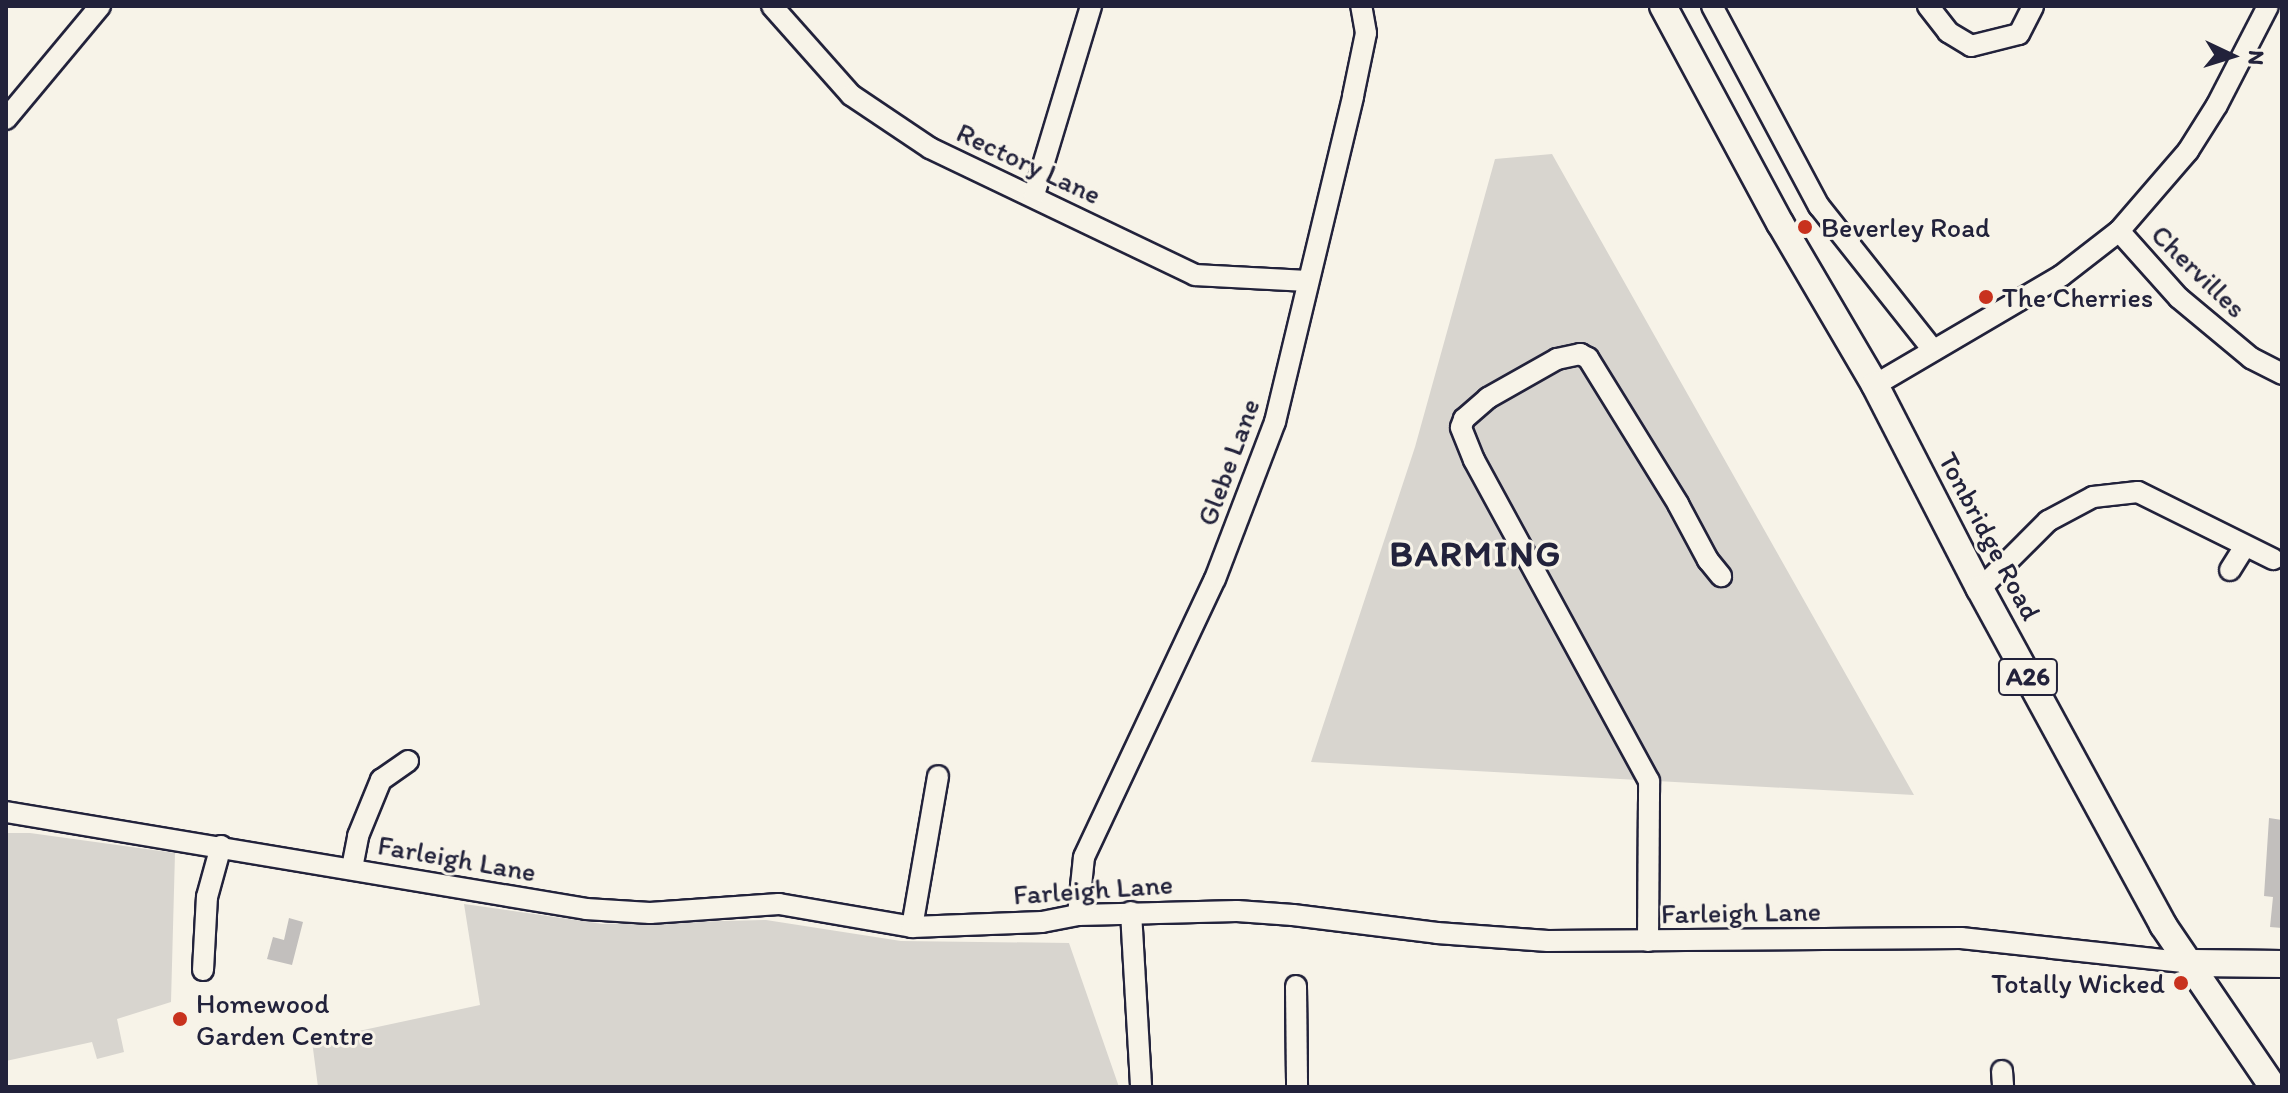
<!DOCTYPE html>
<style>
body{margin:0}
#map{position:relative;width:2288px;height:1093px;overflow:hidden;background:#f7f3e8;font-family:Itim,sans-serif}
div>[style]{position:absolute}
.green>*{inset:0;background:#d8d5cf}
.building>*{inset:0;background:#c2bfbd}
.roads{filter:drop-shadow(2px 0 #22223b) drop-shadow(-2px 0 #22223b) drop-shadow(0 2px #22223b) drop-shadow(0 -2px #22223b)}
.minor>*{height:20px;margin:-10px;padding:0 10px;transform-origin:10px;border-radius:10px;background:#f7f3e8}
.major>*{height:26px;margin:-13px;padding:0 13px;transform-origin:13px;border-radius:13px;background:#f7f3e8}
.dots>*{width:22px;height:22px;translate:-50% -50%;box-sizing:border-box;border:4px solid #f7f3e8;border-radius:50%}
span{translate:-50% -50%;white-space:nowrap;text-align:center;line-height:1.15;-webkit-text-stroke:6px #f7f3e8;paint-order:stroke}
.shield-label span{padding:2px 6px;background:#f7f3e8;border:2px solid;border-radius:6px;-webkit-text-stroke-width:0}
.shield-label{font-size:26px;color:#22223b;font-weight:700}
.street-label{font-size:28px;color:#22223b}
.poi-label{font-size:28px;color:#22223b}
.left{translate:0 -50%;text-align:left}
.right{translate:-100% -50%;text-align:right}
.district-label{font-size:36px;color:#22223b;font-weight:700;letter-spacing:2px}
.frame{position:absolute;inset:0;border:8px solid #22223b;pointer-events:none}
.north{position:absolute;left:2192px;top:16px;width:80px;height:80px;-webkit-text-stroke:6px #f7f3e8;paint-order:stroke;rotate:94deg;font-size:22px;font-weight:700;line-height:32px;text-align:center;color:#22223b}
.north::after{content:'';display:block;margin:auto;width:28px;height:36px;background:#22223b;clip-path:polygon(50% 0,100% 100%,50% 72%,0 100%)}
</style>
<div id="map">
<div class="green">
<div style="clip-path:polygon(1552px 154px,1914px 795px,1311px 762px,1415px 447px,1495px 159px)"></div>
<div style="clip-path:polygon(6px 833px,30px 833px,175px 853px,171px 1002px,117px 1019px,124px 1052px,97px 1059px,92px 1042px,6px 1061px)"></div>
<div style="clip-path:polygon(464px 904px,603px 924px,766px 920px,901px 941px,1069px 943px,1119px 1087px,318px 1087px,312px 1041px,480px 1005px)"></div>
</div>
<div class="building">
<div style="clip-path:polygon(2269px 818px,2282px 820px,2282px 928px,2270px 927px,2273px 897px,2264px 896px)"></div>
<div style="clip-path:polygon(289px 918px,303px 922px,292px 965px,267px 959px,273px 937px,284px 940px)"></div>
</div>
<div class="roads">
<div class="minor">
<div style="left:772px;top:6px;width:119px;rotate:48.4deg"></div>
<div style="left:851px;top:95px;width:95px;rotate:33.9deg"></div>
<div style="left:930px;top:148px;width:294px;rotate:25.6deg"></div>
<div style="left:1195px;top:275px;width:112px;rotate:3.1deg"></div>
<div style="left:1712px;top:6px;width:227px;rotate:61.9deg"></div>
<div style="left:1819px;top:206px;width:184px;rotate:51.6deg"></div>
<div style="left:1928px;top:6px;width:33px;rotate:52deg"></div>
<div style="left:1948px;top:32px;width:27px;rotate:31deg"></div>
<div style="left:1971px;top:46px;width:49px;rotate:-14deg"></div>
<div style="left:2019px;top:34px;width:31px;rotate:-63deg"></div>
<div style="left:6px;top:119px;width:147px;rotate:-50.2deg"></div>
<div style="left:1034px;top:195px;width:197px;rotate:-73.2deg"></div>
<div style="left:2119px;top:231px;width:90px;rotate:48.2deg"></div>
<div style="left:2179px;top:298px;width:94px;rotate:39.8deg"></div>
<div style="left:2251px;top:358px;width:35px;rotate:27deg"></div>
<div style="left:1875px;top:385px;width:216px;rotate:-30.4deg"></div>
<div style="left:2061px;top:276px;width:73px;rotate:-37.8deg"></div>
<div style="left:2119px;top:231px;width:106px;rotate:-49.2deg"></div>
<div style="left:2188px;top:151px;width:54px;rotate:-57.8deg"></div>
<div style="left:2217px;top:105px;width:111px;rotate:-62.7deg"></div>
<div style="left:2230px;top:570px;width:28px;rotate:-58deg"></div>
<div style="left:1980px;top:589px;width:96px;rotate:-45deg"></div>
<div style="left:2048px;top:521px;width:51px;rotate:-28.1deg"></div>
<div style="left:2093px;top:497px;width:45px;rotate:-6.3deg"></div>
<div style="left:2138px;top:492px;width:151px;rotate:26.4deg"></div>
<div style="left:6px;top:812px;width:588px;rotate:9.49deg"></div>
<div style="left:586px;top:909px;width:64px;rotate:3.6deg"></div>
<div style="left:650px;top:913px;width:129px;rotate:-4deg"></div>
<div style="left:779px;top:904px;width:135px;rotate:9.8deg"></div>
<div style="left:912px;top:927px;width:130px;rotate:-2.2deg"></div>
<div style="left:1042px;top:922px;width:37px;rotate:-11deg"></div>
<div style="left:1078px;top:915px;width:159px;rotate:-1.4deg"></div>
<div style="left:1237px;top:911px;width:56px;rotate:4.1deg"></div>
<div style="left:1293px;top:915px;width:145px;rotate:7.1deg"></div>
<div style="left:1437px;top:933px;width:111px;rotate:4.1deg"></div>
<div style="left:1548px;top:941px;width:413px;rotate:-0.4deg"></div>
<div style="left:1961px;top:938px;width:233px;rotate:6.2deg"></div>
<div style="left:352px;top:868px;width:33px;rotate:-79deg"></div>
<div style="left:358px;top:836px;width:61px;rotate:-67.7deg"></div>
<div style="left:381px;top:780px;width:33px;rotate:-35deg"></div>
<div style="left:1131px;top:912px;width:175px;rotate:86.7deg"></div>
<div style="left:1078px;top:915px;width:58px;rotate:-84.1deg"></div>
<div style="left:1084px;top:857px;width:307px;rotate:-64.8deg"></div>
<div style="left:1215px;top:579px;width:168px;rotate:-69.1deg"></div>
<div style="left:1275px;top:422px;width:335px;rotate:-76.5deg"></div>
<div style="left:1353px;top:96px;width:64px;rotate:-78.3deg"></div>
<div style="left:1366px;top:33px;width:27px;rotate:-100deg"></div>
<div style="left:912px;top:927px;width:153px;rotate:-80.2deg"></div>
<div style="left:1648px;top:941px;width:160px;rotate:-89.6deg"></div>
<div style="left:1649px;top:781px;width:366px;rotate:-118.6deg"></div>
<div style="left:1474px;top:460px;width:35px;rotate:-112deg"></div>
<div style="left:1461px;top:427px;width:9px;rotate:-69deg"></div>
<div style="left:1464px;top:419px;width:32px;rotate:-41deg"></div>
<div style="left:1488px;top:398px;width:79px;rotate:-29.5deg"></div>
<div style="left:1557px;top:359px;width:24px;rotate:-12deg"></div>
<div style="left:1580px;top:354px;width:9px;rotate:27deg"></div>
<div style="left:1588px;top:358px;width:172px;rotate:58.3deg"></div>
<div style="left:1678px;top:504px;width:64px;rotate:61.8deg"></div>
<div style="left:1708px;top:560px;width:21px;rotate:51deg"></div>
<div style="left:203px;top:970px;width:73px;rotate:-86.9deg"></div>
<div style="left:207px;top:897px;width:53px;rotate:-74.6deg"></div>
<div style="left:1296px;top:986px;width:101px;rotate:89.4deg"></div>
<div style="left:2002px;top:1071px;width:16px;rotate:86deg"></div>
</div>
<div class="major">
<div style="left:1663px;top:6px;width:247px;rotate:61.7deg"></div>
<div style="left:1780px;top:223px;width:188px;rotate:59.6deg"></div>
<div style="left:1875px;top:385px;width:229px;rotate:62.8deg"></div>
<div style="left:1980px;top:589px;width:383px;rotate:61.4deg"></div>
<div style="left:2163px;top:925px;width:196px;rotate:55.8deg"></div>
<div style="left:2193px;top:963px;width:89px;rotate:0.6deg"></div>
</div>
</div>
<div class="dots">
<div style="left:1805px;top:227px;background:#c8321e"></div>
<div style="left:1986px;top:297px;background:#c8321e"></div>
<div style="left:2181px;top:983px;background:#c8321e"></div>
<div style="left:180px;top:1019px;background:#c8321e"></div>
</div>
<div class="shield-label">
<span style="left:2028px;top:677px">A26</span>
</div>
<div class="street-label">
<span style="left:1029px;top:163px;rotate:25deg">Rectory Lane</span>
<span style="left:2199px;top:271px;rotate:44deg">Chervilles</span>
<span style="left:1228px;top:462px;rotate:-70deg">Glebe Lane</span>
<span style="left:1990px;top:536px;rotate:62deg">Tonbridge Road</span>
<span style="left:457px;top:858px;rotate:10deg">Farleigh Lane</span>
<span style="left:1093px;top:889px;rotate:-4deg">Farleigh Lane</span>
<span style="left:1741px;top:912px;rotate:-1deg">Farleigh Lane</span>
</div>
<div class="poi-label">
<span class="left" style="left:1821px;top:227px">Beverley Road</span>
<span class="left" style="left:2002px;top:297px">The Cherries</span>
<span class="right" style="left:2165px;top:983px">Totally Wicked</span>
<span class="left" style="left:196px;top:1019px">Homewood<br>Garden Centre</span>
</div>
<div class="district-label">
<span style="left:1476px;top:554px">BARMING</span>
</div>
<div class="frame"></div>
<div class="north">N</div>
</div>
